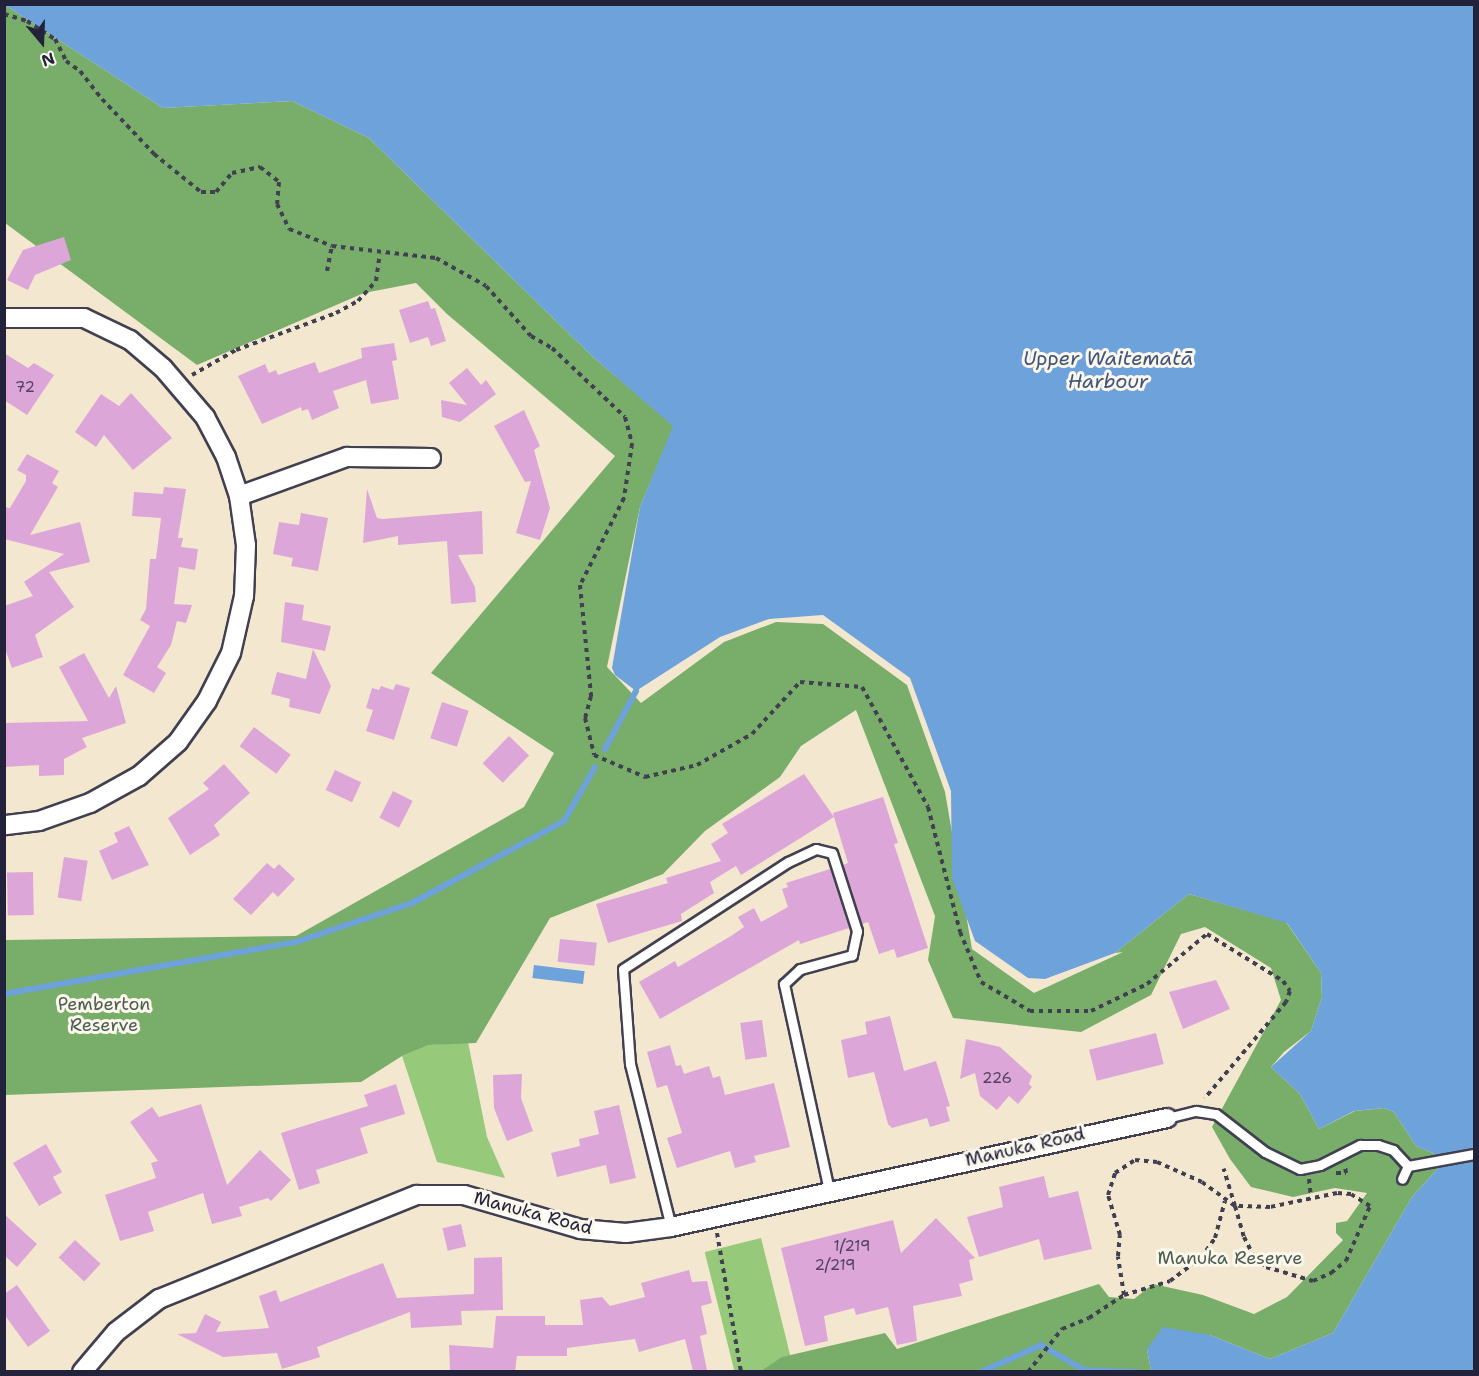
<!DOCTYPE html>
<meta charset="utf-8">
<style>
body{margin:0}
#map{position:relative;width:1479px;height:1376px;overflow:hidden;background:#f3e8cf;font-family:"Shantell Sans",sans-serif}
div>[style]{position:absolute}
.green>*{inset:0;background:#96c97a;transform-origin:0 0}
.forest>*{inset:0;background:#78ad6a}
.water>*{inset:0;background:#6ea2da;transform-origin:0 0}
.stream>*{height:6px;margin:-3px;padding:0 3px;transform-origin:3px;border-radius:3px;background:#6ea2da}
.building>*{inset:0;background:#dda6d8;transform-origin:0 0}
.path>*{height:4px;margin-top:-2px;transform-origin:0;background:repeating-linear-gradient(90deg,#414051 0 4.5px,transparent 0 9px)}
.roads{filter:drop-shadow(2px 0 #414051) drop-shadow(-2px 0 #414051) drop-shadow(0 2px #414051) drop-shadow(0 -2px #414051)}
.service>*{height:9px;margin:-4.5px;padding:0 4.5px;transform-origin:4.5px;border-radius:4.5px;background:#fff}
.minor>*{height:18px;margin:-9px;padding:0 9px;transform-origin:9px;border-radius:9px;background:#fff}
span{translate:-50% -50%;white-space:nowrap;text-align:center;line-height:1.15;-webkit-text-stroke:6px #fbf7ec;paint-order:stroke}
.number-label{font-size:15px;color:#514362}
.number-label span{-webkit-text-stroke-width:0}
.park-label{font-size:18px;color:#4b5c51}
.street-label{font-size:18px;color:#22223b}
.water-label{font-size:20px;color:#40557b;font-style:italic}
.frame{position:absolute;inset:0;border:6px solid #22223b;pointer-events:none}
.north{position:absolute;left:12px;top:12px;width:60px;height:60px;-webkit-text-stroke:4px #fbf7ec;paint-order:stroke;rotate:161deg;font-size:16px;font-weight:700;line-height:24px;text-align:center;color:#22223b}
.north::after{content:'';display:block;margin:auto;width:21px;height:27px;background:#22223b;clip-path:polygon(50% 0,100% 100%,50% 72%,0 100%)}
</style>
<div id="map">
<div class="green">
<div style="clip-path:polygon(468px 1042px,487px 1137px,505px 1178px,437px 1162px,402px 1056px,429px 1045px)"></div>
<div style="left:761px;top:1238px;width:137px;height:58px;rotate:76deg"></div>
</div>
<div class="forest">
<div style="clip-path:polygon(5px 5px,163px 108px,292px 101px,369px 138px,593px 357px,674px 426px,640px 507px,607px 667px,641px 703px,724px 642px,776px 622px,823px 624px,907px 685px,945px 792px,972px 949px,1034px 993px,1123px 952px,1115px 953px,1189px 894px,1286px 922px,1321px 973px,1322px 997px,1311px 1031px,1284px 1052px,1271px 1067px,1300px 1094px,1319px 1129px,1355px 1111px,1384px 1108px,1394px 1112px,1416px 1146px,1433px 1153px,1441px 1165px,1412px 1197px,1333px 1333px,1270px 1359px,1210px 1335px,1147px 1349px,1151px 1371px,761px 1371px,782px 1357px,885px 1333px,897px 1349px,1099px 1284px,1109px 1297px,1134px 1299px,1153px 1284px,1203px 1295px,1254px 1314px,1287px 1297px,1343px 1240px,1336px 1233px,1336px 1223px,1347px 1221px,1367px 1193px,1335px 1188px,1293px 1197px,1251px 1187px,1230px 1159px,1212px 1127px,1281px 1000px,1271px 968px,1205px 927px,1181px 934px,1151px 995px,1081px 1032px,953px 1018px,928px 960px,935px 916px,856px 710px,801px 746px,780px 777px,705px 831px,663px 874px,550px 918px,476px 1043px,429px 1045px,402px 1056px,361px 1082px,5px 1095px,5px 940px,296px 936px,524px 807px,554px 753px,431px 673px,615px 456px,447px 314px,416px 283px,364px 293px,197px 365px,5px 223px)"></div>
</div>
<div class="water">
<div style="clip-path:polygon(5px 5px,1474px 5px,1474px 1371px,1151px 1371px,1147px 1349px,1163px 1327px,1210px 1335px,1270px 1359px,1333px 1333px,1412px 1197px,1441px 1165px,1433px 1153px,1416px 1146px,1394px 1112px,1384px 1108px,1354px 1111px,1319px 1129px,1300px 1094px,1271px 1067px,1311px 1031px,1322px 997px,1321px 973px,1287px 923px,1189px 894px,1115px 953px,1045px 979px,1028px 978px,975px 941px,952px 878px,951px 791px,910px 678px,823px 615px,769px 619px,720px 637px,636px 691px,615px 675px,612px 668px,640px 507px,673px 426px,593px 357px,369px 138px,292px 101px,163px 108px)"></div>
<div style="left:534px;top:965px;width:51px;height:13px;rotate:7deg"></div>
</div>
<div class="stream">
<div style="left:605px;top:749px;width:66px;rotate:-61.9deg"></div>
<div style="left:4px;top:994px;width:297px;rotate:-10.1deg"></div>
<div style="left:296px;top:942px;width:122px;rotate:-18.6deg"></div>
<div style="left:412px;top:903px;width:173px;rotate:-28.3deg"></div>
<div style="left:564px;top:821px;width:62px;rotate:-60.1deg"></div>
<div style="left:981px;top:1372px;width:66px;rotate:-24.2deg"></div>
<div style="left:1041px;top:1345px;width:50px;rotate:30.2deg"></div>
<div style="left:1084px;top:1370px;width:53px;rotate:2.2deg"></div>
</div>
<div class="building">
<div style="clip-path:polygon(64px 237px,71px 260px,35px 275px,28px 290px,7px 280px,23px 250px)"></div>
<div style="clip-path:polygon(428px 301px,431px 309px,435px 308px,446px 341px,431px 346px,428px 337px,410px 343px,399px 310px)"></div>
<div style="clip-path:polygon(394px 343px,397px 360px,392px 361px,399px 399px,371px 404px,366px 380px,333px 391px,339px 408px,312px 420px,308px 409px,302px 411px,301px 407px,262px 424px,238px 376px,265px 364px,269px 373px,276px 370px,278px 375px,315px 362px,319px 373px,362px 358px,361px 348px)"></div>
<div style="clip-path:polygon(4px 353px,28px 368px,34px 363px,54px 375px,27px 415px,4px 400px)"></div>
<div style="clip-path:polygon(467px 368px,481px 385px,486px 380px,496px 394px,460px 422px,442px 417px,441px 400px,467px 405px,449px 383px)"></div>
<div style="clip-path:polygon(131px 393px,172px 438px,133px 470px,104px 435px,96px 447px,75px 432px,101px 394px,119px 406px)"></div>
<div style="clip-path:polygon(524px 410px,540px 446px,534px 450px,550px 508px,540px 540px,516px 533px,531px 481px,525px 482px,494px 426px)"></div>
<div style="clip-path:polygon(27px 454px,59px 471px,52px 483px,58px 487px,30px 535px,80px 522px,90px 562px,49px 572px,74px 607px,35px 635px,43px 657px,12px 668px,4px 646px,4px 606px,33px 596px,24px 582px,64px 554px,4px 539px,4px 507px,10px 508px,26px 481px,26px 475px,17px 470px)"></div>
<div style="clip-path:polygon(164px 487px,186px 489px,178px 538px,183px 538px,181px 547px,198px 549px,195px 570px,179px 567px,174px 604px,192px 605px,186px 623px,177px 621px,171px 645px,157px 667px,166px 673px,154px 693px,123px 675px,150px 626px,140px 620px,146px 609px,150px 559px,156px 559px,161px 518px,132px 516px,134px 492px,163px 494px)"></div>
<div style="clip-path:polygon(367px 489px,377px 518px,383px 519px,482px 511px,483px 554px,458px 555px,475px 587px,476px 602px,451px 604px,447px 541px,398px 545px,398px 536px,363px 543px)"></div>
<div style="clip-path:polygon(301px 513px,328px 518px,318px 571px,291px 566px,293px 558px,273px 554px,279px 522px,299px 525px)"></div>
<div style="clip-path:polygon(285px 602px,304px 605px,302px 620px,331px 626px,325px 651px,281px 642px)"></div>
<div style="clip-path:polygon(313px 649px,331px 686px,320px 714px,289px 707px,290px 699px,271px 694px,277px 672px,306px 679px)"></div>
<div style="clip-path:polygon(84px 653px,109px 698px,116px 686px,126px 723px,82px 738px,87px 747px,64px 759px,64px 775px,39px 776px,39px 765px,4px 767px,4px 723px,88px 721px,59px 667px)"></div>
<div style="clip-path:polygon(396px 684px,410px 688px,394px 740px,366px 731px,373px 710px,366px 708px,372px 688px,379px 690px,381px 686px,393px 690px)"></div>
<div style="left:442px;top:702px;width:28px;height:38px;rotate:18deg"></div>
<div style="left:254px;top:727px;width:46px;height:24px;rotate:37deg"></div>
<div style="left:509px;top:736px;width:28px;height:38px;rotate:44deg"></div>
<div style="clip-path:polygon(224px 764px,250px 793px,214px 825px,220px 835px,190px 855px,168px 818px,209px 789px,203px 783px)"></div>
<div style="left:335px;top:770px;width:29px;height:22px;rotate:25deg"></div>
<div style="clip-path:polygon(804px 774px,834px 817px,833px 813px,883px 797px,898px 843px,894px 844px,928px 948px,897px 958px,894px 949px,879px 954px,868px 922px,862px 924px,843px 865px,848px 863px,834px 817px,741px 875px,736px 866px,710px 882px,714px 893px,681px 914px,682px 921px,608px 943px,596px 904px,668px 883px,666px 878px,721px 861px,711px 844px,728px 833px,722px 824px)"></div>
<div style="left:393px;top:791px;width:22px;height:30px;rotate:27deg"></div>
<div style="clip-path:polygon(129px 826px,149px 865px,112px 880px,99px 851px,118px 842px,114px 833px)"></div>
<div style="left:64px;top:857px;width:24px;height:41px;rotate:9deg"></div>
<div style="clip-path:polygon(267px 863px,274px 869px,279px 864px,295px 879px,278px 897px,273px 892px,251px 915px,233px 899px)"></div>
<div style="clip-path:polygon(830px 869px,849px 928px,800px 944px,799px 940px,660px 1019px,639px 982px,675px 961px,678px 967px,731px 936px,744px 927px,738px 917px,754px 908px,761px 922px,788px 907px,782px 889px,788px 887px,786px 883px)"></div>
<div style="left:33px;top:872px;width:43px;height:26px;rotate:89deg"></div>
<div style="left:560px;top:939px;width:37px;height:23px;rotate:6deg"></div>
<div style="clip-path:polygon(1216px 980px,1230px 1009px,1183px 1029px,1169px 992px)"></div>
<div style="clip-path:polygon(890px 1016px,904px 1071px,936px 1061px,950px 1106px,946px 1107px,950px 1121px,930px 1127px,927px 1118px,892px 1128px,888px 1124px,874px 1072px,848px 1078px,841px 1040px,867px 1034px,865px 1022px)"></div>
<div style="left:762px;top:1020px;width:37px;height:22px;rotate:82deg"></div>
<div style="left:1156px;top:1033px;width:32px;height:69px;rotate:76deg"></div>
<div style="clip-path:polygon(966px 1039px,1000px 1047px,1032px 1076px,1029px 1084px,1032px 1087px,1018px 1104px,1009px 1096px,997px 1110px,980px 1096px,975px 1073px,960px 1079px)"></div>
<div style="clip-path:polygon(670px 1045px,676px 1066px,681px 1065px,684px 1074px,709px 1066px,713px 1078px,720px 1076px,725px 1095px,774px 1083px,790px 1147px,754px 1156px,756px 1162px,735px 1168px,730px 1151px,677px 1168px,667px 1138px,682px 1133px,667px 1085px,657px 1088px,647px 1052px)"></div>
<div style="clip-path:polygon(522px 1074px,521px 1098px,533px 1131px,507px 1141px,494px 1108px,493px 1075px)"></div>
<div style="clip-path:polygon(396px 1084px,405px 1114px,360px 1128px,368px 1153px,316px 1170px,320px 1183px,299px 1190px,281px 1133px,368px 1106px,364px 1095px)"></div>
<div style="clip-path:polygon(201px 1104px,227px 1185px,260px 1150px,291px 1180px,271px 1201px,268px 1198px,239px 1207px,242px 1216px,212px 1224px,203px 1193px,148px 1212px,154px 1231px,120px 1241px,105px 1195px,156px 1178px,151px 1163px,158px 1161px,130px 1122px,152px 1107px,159px 1117px)"></div>
<div style="clip-path:polygon(619px 1105px,636px 1178px,610px 1184px,606px 1165px,557px 1177px,551px 1153px,580px 1146px,579px 1139px,599px 1134px,594px 1111px)"></div>
<div style="clip-path:polygon(46px 1144px,62px 1172px,53px 1177px,62px 1193px,39px 1206px,13px 1163px)"></div>
<div style="clip-path:polygon(1044px 1176px,1049px 1198px,1078px 1191px,1092px 1249px,1044px 1260px,1039px 1239px,979px 1257px,967px 1217px,1003px 1207px,999px 1187px)"></div>
<div style="clip-path:polygon(4px 1214px,37px 1244px,17px 1267px,4px 1255px)"></div>
<div style="clip-path:polygon(936px 1218px,975px 1258px,969px 1260px,973px 1280px,959px 1284px,962px 1296px,913px 1306px,917px 1341px,897px 1345px,888px 1307px,856px 1315px,854px 1308px,824px 1316px,828px 1341px,805px 1346px,781px 1248px,893px 1220px,901px 1253px)"></div>
<div style="left:461px;top:1224px;width:23px;height:19px;rotate:77deg"></div>
<div style="left:75px;top:1240px;width:35px;height:24px;rotate:43deg"></div>
<div style="clip-path:polygon(502px 1257px,503px 1310px,461px 1311px,462px 1325px,411px 1328px,410px 1312px,317px 1347px,320px 1357px,282px 1369px,277px 1353px,223px 1357px,177px 1334px,196px 1333px,205px 1314px,221px 1322px,216px 1332px,269px 1328px,259px 1296px,276px 1290px,280px 1302px,383px 1263px,397px 1298px,474px 1294px,474px 1258px)"></div>
<div style="clip-path:polygon(689px 1270px,692px 1282px,707px 1281px,712px 1303px,701px 1306px,707px 1334px,700px 1336px,707px 1370px,693px 1371px,685px 1339px,639px 1352px,635px 1339px,567px 1348px,567px 1356px,517px 1356px,515px 1371px,450px 1371px,449px 1345px,493px 1348px,496px 1316px,545px 1316px,545px 1325px,583px 1325px,580px 1300px,602px 1297px,610px 1306px,645px 1297px,641px 1283px)"></div>
<div style="clip-path:polygon(17px 1285px,50px 1331px,28px 1347px,4px 1314px,4px 1294px)"></div>
</div>
<div class="path">
<div style="left:4px;top:14px;width:24px;rotate:17deg"></div>
<div style="left:27px;top:21px;width:33px;rotate:33deg"></div>
<div style="left:55px;top:39px;width:25px;rotate:63deg"></div>
<div style="left:66px;top:61px;width:17px;rotate:36deg"></div>
<div style="left:80px;top:71px;width:36px;rotate:52deg"></div>
<div style="left:102px;top:99px;width:76px;rotate:46.6deg"></div>
<div style="left:154px;top:154px;width:60px;rotate:39deg"></div>
<div style="left:201px;top:192px;width:15px"></div>
<div style="left:216px;top:192px;width:25px;rotate:-50deg"></div>
<div style="left:232px;top:173px;width:29px;rotate:-12deg"></div>
<div style="left:260px;top:167px;width:24px;rotate:38deg"></div>
<div style="left:279px;top:182px;width:22px;rotate:95deg"></div>
<div style="left:277px;top:204px;width:28px;rotate:64deg"></div>
<div style="left:289px;top:229px;width:46px;rotate:21.6deg"></div>
<div style="left:332px;top:246px;width:105px;rotate:6.6deg"></div>
<div style="left:436px;top:258px;width:57px;rotate:29.2deg"></div>
<div style="left:486px;top:286px;width:67px;rotate:48deg"></div>
<div style="left:531px;top:336px;width:24px;rotate:30deg"></div>
<div style="left:552px;top:348px;width:100px;rotate:43.4deg"></div>
<div style="left:625px;top:417px;width:28px;rotate:75deg"></div>
<div style="left:632px;top:444px;width:55px;rotate:98.4deg"></div>
<div style="left:624px;top:498px;width:97px;rotate:116.8deg"></div>
<div style="left:580px;top:585px;width:112px;rotate:84.3deg"></div>
<div style="left:591px;top:696px;width:23px;rotate:105deg"></div>
<div style="left:585px;top:718px;width:38px;rotate:76deg"></div>
<div style="left:594px;top:755px;width:56px;rotate:23.3deg"></div>
<div style="left:645px;top:777px;width:53px;rotate:-13deg"></div>
<div style="left:697px;top:765px;width:63px;rotate:-29.4deg"></div>
<div style="left:752px;top:734px;width:71px;rotate:-47.3deg"></div>
<div style="left:800px;top:682px;width:62px;rotate:4.6deg"></div>
<div style="left:862px;top:687px;width:137px;rotate:61.2deg"></div>
<div style="left:928px;top:807px;width:129px;rotate:75.6deg"></div>
<div style="left:960px;top:932px;width:54px;rotate:67.2deg"></div>
<div style="left:981px;top:982px;width:57px;rotate:30.6deg"></div>
<div style="left:1030px;top:1011px;width:61px"></div>
<div style="left:1091px;top:1011px;width:62px;rotate:-25.7deg"></div>
<div style="left:1147px;top:984px;width:78px;rotate:-39.8deg"></div>
<div style="left:1207px;top:934px;width:89px;rotate:31.7deg"></div>
<div style="left:1283px;top:981px;width:12px;rotate:55deg"></div>
<div style="left:1290px;top:991px;width:12px;rotate:110deg"></div>
<div style="left:1286px;top:1002px;width:126px;rotate:130.2deg"></div>
<div style="left:327px;top:271px;width:25px;rotate:-79deg"></div>
<div style="left:192px;top:375px;width:51px;rotate:-29.6deg"></div>
<div style="left:236px;top:350px;width:107px;rotate:-20.3deg"></div>
<div style="left:336px;top:313px;width:25px;rotate:-29deg"></div>
<div style="left:358px;top:301px;width:27px;rotate:-48deg"></div>
<div style="left:376px;top:281px;width:27px;rotate:-82deg"></div>
<div style="left:1336px;top:1173px;width:10px"></div>
<div style="left:1346px;top:1173px;width:7px;rotate:-98deg"></div>
<div style="left:1309px;top:1179px;width:18px;rotate:84deg"></div>
<div style="left:717px;top:1233px;width:141px;rotate:80.2deg"></div>
<div style="left:1124px;top:1295px;width:48px;rotate:-16.9deg"></div>
<div style="left:1170px;top:1281px;width:39px;rotate:-37deg"></div>
<div style="left:1201px;top:1258px;width:24px;rotate:-55deg"></div>
<div style="left:1215px;top:1238px;width:38px;rotate:-75deg"></div>
<div style="left:1028px;top:1372px;width:55px;rotate:-51.7deg"></div>
<div style="left:1062px;top:1329px;width:29px;rotate:-22deg"></div>
<div style="left:1089px;top:1318px;width:42px;rotate:-33.3deg"></div>
<div style="left:1124px;top:1295px;width:39px;rotate:-99deg"></div>
<div style="left:1118px;top:1256px;width:21px;rotate:-85deg"></div>
<div style="left:1120px;top:1235px;width:42px;rotate:-106.7deg"></div>
<div style="left:1108px;top:1195px;width:23px;rotate:-72deg"></div>
<div style="left:1115px;top:1173px;width:24px;rotate:-33deg"></div>
<div style="left:1135px;top:1160px;width:22px;rotate:5deg"></div>
<div style="left:1157px;top:1162px;width:49px;rotate:24deg"></div>
<div style="left:1202px;top:1182px;width:41px;rotate:36deg"></div>
<div style="left:1235px;top:1206px;width:32px;rotate:74deg"></div>
<div style="left:1244px;top:1237px;width:22px;rotate:63deg"></div>
<div style="left:1254px;top:1257px;width:16px;rotate:40deg"></div>
<div style="left:1266px;top:1267px;width:49px;rotate:16.6deg"></div>
<div style="left:1313px;top:1281px;width:20px;rotate:-24deg"></div>
<div style="left:1331px;top:1273px;width:19px;rotate:-39deg"></div>
<div style="left:1346px;top:1261px;width:60px;rotate:-66.4deg"></div>
<div style="left:1370px;top:1206px;width:22px;rotate:-148deg"></div>
<div style="left:1351px;top:1194px;width:14px;rotate:-176deg"></div>
<div style="left:1337px;top:1193px;width:68px;rotate:168.2deg"></div>
<div style="left:1270px;top:1207px;width:35px;rotate:-178deg"></div>
<div style="left:1235px;top:1206px;width:39px;rotate:-107deg"></div>
</div>
<div class="roads">
<div class="service">
<div style="left:1167px;top:1118px;width:30px;rotate:-14deg"></div>
<div style="left:1196px;top:1111px;width:20px;rotate:9deg"></div>
<div style="left:1216px;top:1114px;width:62px;rotate:37.8deg"></div>
<div style="left:1265px;top:1152px;width:39px;rotate:26deg"></div>
<div style="left:1300px;top:1169px;width:20px;rotate:-11deg"></div>
<div style="left:1320px;top:1165px;width:45px;rotate:-26.6deg"></div>
<div style="left:1360px;top:1145px;width:18px"></div>
<div style="left:1378px;top:1145px;width:16px;rotate:18deg"></div>
<div style="left:1393px;top:1150px;width:22px;rotate:47deg"></div>
<div style="left:1408px;top:1166px;width:14px;rotate:115deg"></div>
<div style="left:1408px;top:1166px;width:67px;rotate:-10.3deg"></div>
<div style="left:671px;top:1227px;width:168px;rotate:-104.1deg"></div>
<div style="left:630px;top:1064px;width:95px;rotate:-94.2deg"></div>
<div style="left:623px;top:969px;width:197px;rotate:-33deg"></div>
<div style="left:788px;top:862px;width:31px;rotate:-25deg"></div>
<div style="left:816px;top:849px;width:16px;rotate:14deg"></div>
<div style="left:832px;top:853px;width:82px;rotate:72.2deg"></div>
<div style="left:857px;top:931px;width:25px;rotate:102deg"></div>
<div style="left:852px;top:955px;width:54px;rotate:164.9deg"></div>
<div style="left:800px;top:969px;width:22px;rotate:137deg"></div>
<div style="left:784px;top:984px;width:212px;rotate:77.7deg"></div>
</div>
<div class="minor">
<div style="left:4px;top:318px;width:80px"></div>
<div style="left:84px;top:318px;width:51px;rotate:25.6deg"></div>
<div style="left:130px;top:340px;width:43px;rotate:40.3deg"></div>
<div style="left:163px;top:368px;width:65px;rotate:49.4deg"></div>
<div style="left:205px;top:417px;width:45px;rotate:62.3deg"></div>
<div style="left:226px;top:457px;width:41px;rotate:71.6deg"></div>
<div style="left:239px;top:496px;width:49px;rotate:81.9deg"></div>
<div style="left:246px;top:545px;width:51px;rotate:92.2deg"></div>
<div style="left:244px;top:596px;width:58px;rotate:102.8deg"></div>
<div style="left:231px;top:653px;width:54px;rotate:116.6deg"></div>
<div style="left:207px;top:701px;width:50px;rotate:125.3deg"></div>
<div style="left:178px;top:742px;width:52px;rotate:138.9deg"></div>
<div style="left:139px;top:776px;width:56px;rotate:151.1deg"></div>
<div style="left:90px;top:803px;width:54px;rotate:160.6deg"></div>
<div style="left:39px;top:821px;width:35px;rotate:173deg"></div>
<div style="left:239px;top:496px;width:115px;rotate:-19.9deg"></div>
<div style="left:347px;top:457px;width:84px;rotate:0.7deg"></div>
<div style="left:82px;top:1372px;width:52px;rotate:-49.6deg"></div>
<div style="left:116px;top:1332px;width:54px;rotate:-37.5deg"></div>
<div style="left:159px;top:1299px;width:278px;rotate:-22deg"></div>
<div style="left:417px;top:1195px;width:47px"></div>
<div style="left:464px;top:1195px;width:121px;rotate:16.3deg"></div>
<div style="left:580px;top:1229px;width:46px;rotate:5deg"></div>
<div style="left:626px;top:1233px;width:45px;rotate:-7.6deg"></div>
<div style="left:671px;top:1227px;width:508px;rotate:-12.39deg"></div>
</div>
</div>
<div class="number-label">
<span style="left:25px;top:388px">72</span>
<span style="left:997px;top:1079px">226</span>
<span style="left:852px;top:1247px">1/219</span>
<span style="left:835px;top:1266px">2/219</span>
</div>
<div class="park-label">
<span style="left:104px;top:1015px">Pemberton<br>Reserve</span>
<span style="left:1230px;top:1258px">Manuka Reserve</span>
</div>
<div class="street-label">
<span style="left:1025px;top:1147px;rotate:-13deg">Manuka Road</span>
<span style="left:533px;top:1213px;rotate:15deg">Manuka Road</span>
</div>
<div class="water-label">
<span style="left:1108px;top:370px">Upper Waitematā<br>Harbour</span>
</div>
<div class="frame"></div>
<div class="north">N</div>
</div>
